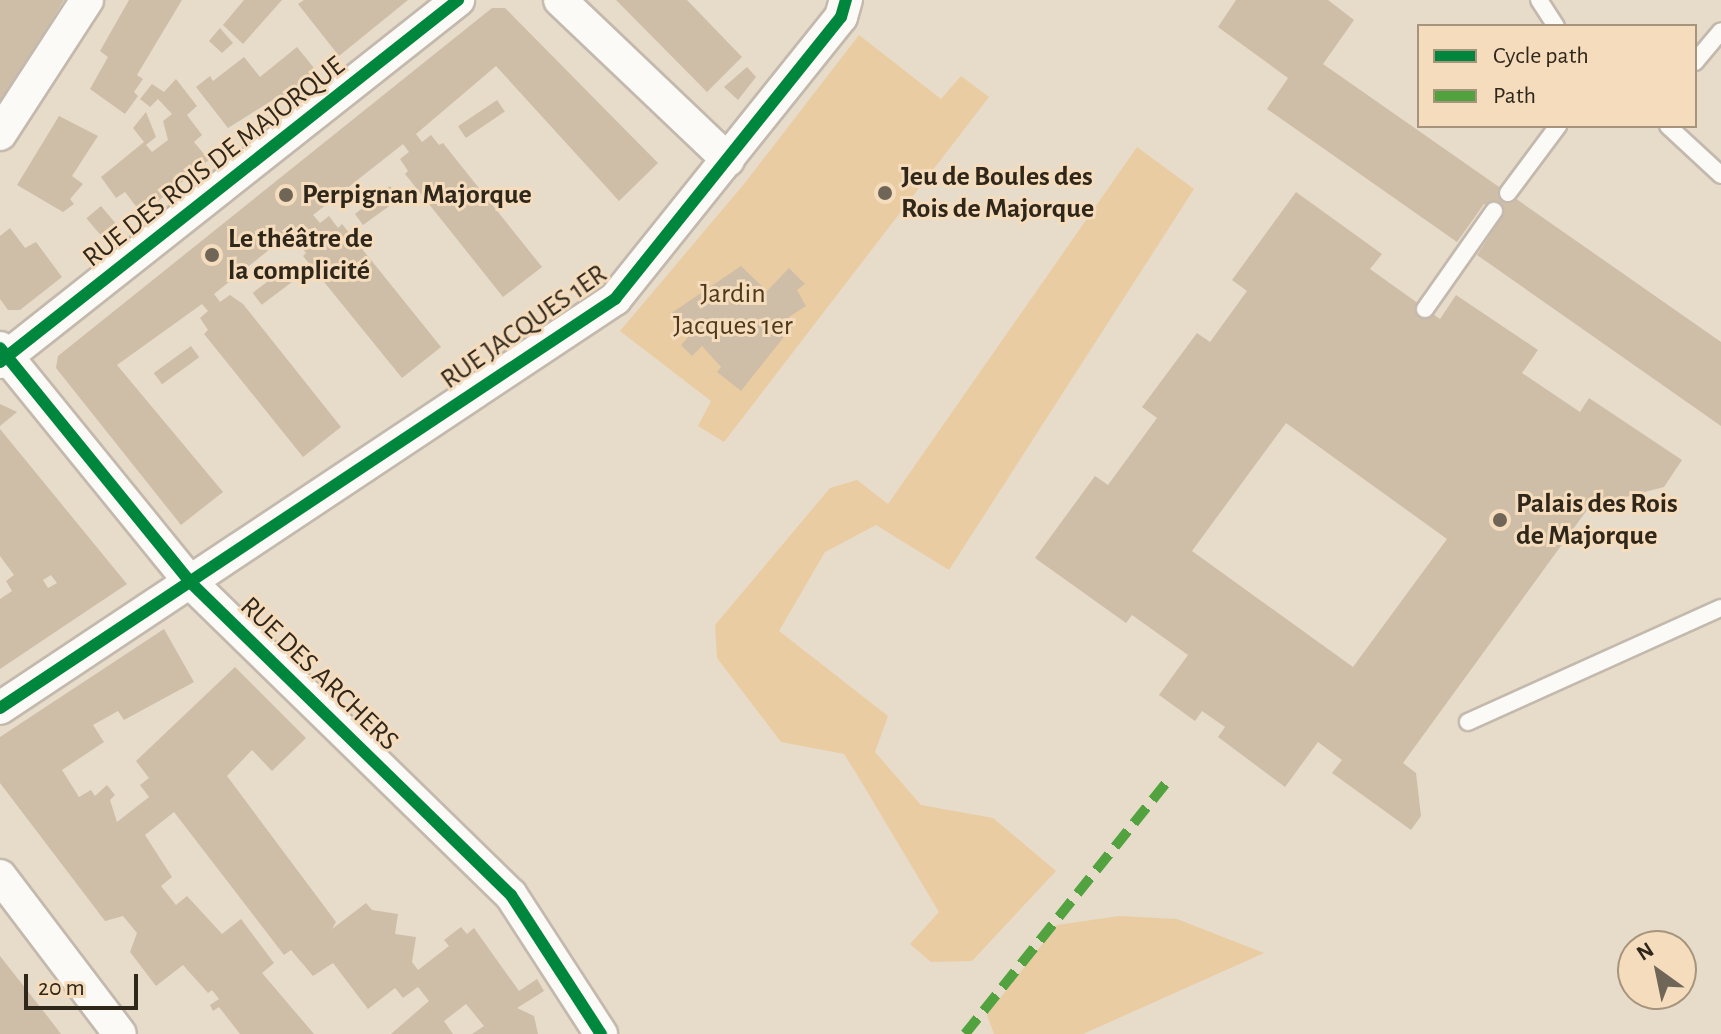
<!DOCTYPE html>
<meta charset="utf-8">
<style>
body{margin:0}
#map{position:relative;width:1721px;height:1034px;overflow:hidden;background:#e7dbca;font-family:"Alegreya Sans",sans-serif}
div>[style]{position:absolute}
.green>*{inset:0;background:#eacca3}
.building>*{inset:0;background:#cebea8;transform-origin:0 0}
.roads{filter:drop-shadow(2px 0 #c3b9ac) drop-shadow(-2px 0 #c3b9ac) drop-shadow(0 2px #c3b9ac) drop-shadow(0 -2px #c3b9ac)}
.lane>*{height:16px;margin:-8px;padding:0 8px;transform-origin:8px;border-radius:8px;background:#fbfaf7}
.street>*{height:32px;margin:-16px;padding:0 16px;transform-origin:16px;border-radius:16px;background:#fbfaf7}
.quiet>*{height:10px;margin-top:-5px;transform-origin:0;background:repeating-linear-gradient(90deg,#52a340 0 20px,transparent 0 30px)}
.cycleway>*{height:12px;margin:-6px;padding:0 6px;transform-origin:6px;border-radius:6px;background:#00873e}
.dots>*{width:22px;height:22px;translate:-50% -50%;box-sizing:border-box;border:4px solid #f4dcbd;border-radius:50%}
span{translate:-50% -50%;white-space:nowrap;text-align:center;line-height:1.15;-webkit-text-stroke:6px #f4dcbd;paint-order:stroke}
.street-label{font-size:28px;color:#30271b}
.poi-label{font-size:28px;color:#30271b;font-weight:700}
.left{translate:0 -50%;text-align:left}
.park-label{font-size:28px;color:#4e3819}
.legend{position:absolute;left:1417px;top:24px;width:280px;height:104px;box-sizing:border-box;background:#f4dcbd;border:2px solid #a6947c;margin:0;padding:10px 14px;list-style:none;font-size:24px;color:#30271b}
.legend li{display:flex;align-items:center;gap:16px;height:40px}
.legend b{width:40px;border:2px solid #a6947c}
.north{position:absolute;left:1617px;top:930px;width:80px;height:80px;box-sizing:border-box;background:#f4dcbd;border:2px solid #a6947c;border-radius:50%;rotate:327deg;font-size:22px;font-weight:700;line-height:32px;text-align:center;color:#30271b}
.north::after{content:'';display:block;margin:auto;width:28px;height:36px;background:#706658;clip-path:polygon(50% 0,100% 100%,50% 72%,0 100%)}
.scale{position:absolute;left:24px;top:974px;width:114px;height:36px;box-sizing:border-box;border:4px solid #30271b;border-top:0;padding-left:10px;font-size:24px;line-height:28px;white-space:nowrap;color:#30271b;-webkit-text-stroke:6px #f4dcbd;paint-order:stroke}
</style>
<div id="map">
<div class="green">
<div style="clip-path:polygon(859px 35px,941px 99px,961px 76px,989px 97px,724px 442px,698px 426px,711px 401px,620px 331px,744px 184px)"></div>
<div style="clip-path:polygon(1137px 147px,1194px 189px,949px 570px,876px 525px,825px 552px,779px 631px,888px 716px,875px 752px,921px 805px,993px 818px,1056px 871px,972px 961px,931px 962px,910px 944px,939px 912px,856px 773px,844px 754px,781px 742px,717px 658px,715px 625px,830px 488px,857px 480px,888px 504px)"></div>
<div style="clip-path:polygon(1119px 916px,1177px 919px,1264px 953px,1083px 1034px,994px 1034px,987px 1015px,1057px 925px)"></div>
</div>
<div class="building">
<div style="clip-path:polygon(0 0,64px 0,0 106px)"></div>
<div style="clip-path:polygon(129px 0,182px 0,137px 75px,143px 79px,134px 92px,138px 96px,125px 114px,90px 89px,108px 57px,100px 51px)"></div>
<div style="clip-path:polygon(244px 0,282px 0,243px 44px,223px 25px)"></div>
<div style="clip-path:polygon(304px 0,408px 0,339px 56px,298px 4px)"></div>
<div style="clip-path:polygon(616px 0,687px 0,742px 57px,707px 92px)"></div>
<div style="clip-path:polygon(1236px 0,1328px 0,1354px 20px,1323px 64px,1721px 342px,1721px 426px,1477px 255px,1502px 217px,1484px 204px,1457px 242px,1267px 109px,1288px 78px,1218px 27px)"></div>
<div style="clip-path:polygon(492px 8px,505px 8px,658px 163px,619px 201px,496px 66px,416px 134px,422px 142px,431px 135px,439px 145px,443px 143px,542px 267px,503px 297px,405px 174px,408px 171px,400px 159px,409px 152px,403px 144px,313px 215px,320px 223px,329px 216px,338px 228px,342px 224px,441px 347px,402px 378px,303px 256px,306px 253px,297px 241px,307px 233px,300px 225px,214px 294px,220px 302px,230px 295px,243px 304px,341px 427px,303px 457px,204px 334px,208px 330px,200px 318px,208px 311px,202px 304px,117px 365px,223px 492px,181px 525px,56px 368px,58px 356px)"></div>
<div style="clip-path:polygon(220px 28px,233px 43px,222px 53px,209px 41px)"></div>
<div style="clip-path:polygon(297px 47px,318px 73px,281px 102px,276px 98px,228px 128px,196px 87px,210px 76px,213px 81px,244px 57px,260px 77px)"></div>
<div style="clip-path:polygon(747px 67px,756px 77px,738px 100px,724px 87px)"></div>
<div style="clip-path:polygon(176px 79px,197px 106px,187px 115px,202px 135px,194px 142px,209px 160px,142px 214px,125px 192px,116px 198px,101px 177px,144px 142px,133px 128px,146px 112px,156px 137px,146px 145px,152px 152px,168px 140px,163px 121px,172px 114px,158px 99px,150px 107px,140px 99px,152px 84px,164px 92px)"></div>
<div style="left:497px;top:100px;width:14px;height:47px;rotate:56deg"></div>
<div style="clip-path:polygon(59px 116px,98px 136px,72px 176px,83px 184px,70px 199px,74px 204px,63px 212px,17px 185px)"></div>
<div style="clip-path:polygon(390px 186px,399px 199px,363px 225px,355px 214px)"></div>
<div style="clip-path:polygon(evenodd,1296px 192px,1382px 254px,1370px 269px,1440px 319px,1456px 295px,1538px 350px,1522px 373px,1580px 412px,1589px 398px,1682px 460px,1664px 487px,1606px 502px,1595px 499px,1403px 763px,1416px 773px,1421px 816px,1411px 830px,1332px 773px,1342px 760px,1318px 742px,1285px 787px,1218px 737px,1225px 727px,1202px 711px,1195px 721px,1159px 695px,1188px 655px,1132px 615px,1126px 623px,1035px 558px,1095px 476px,1108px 485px,1157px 418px,1142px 407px,1197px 333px,1210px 342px,1247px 291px,1232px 280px,1296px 192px,1286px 423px,1447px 539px,1353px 667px,1192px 551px,1286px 423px)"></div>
<div style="left:101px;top:206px;width:31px;height:19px;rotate:50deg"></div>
<div style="clip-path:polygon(10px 228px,25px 248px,36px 242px,62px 277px,20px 310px,8px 310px,0 299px,0 236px)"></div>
<div style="clip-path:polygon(741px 266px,767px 291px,789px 268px,805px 284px,797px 290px,806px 306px,789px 317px,795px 323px,741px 391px,717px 372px,721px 367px,702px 346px,692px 356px,681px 345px,690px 335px,670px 314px)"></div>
<div style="left:287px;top:267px;width:15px;height:43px;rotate:53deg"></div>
<div style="left:191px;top:346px;width:14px;height:46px;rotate:54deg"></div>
<div style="clip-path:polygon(0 404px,17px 412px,0 426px)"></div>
<div style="clip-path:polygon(evenodd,0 429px,127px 584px,0 669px,0 599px,12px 591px,6px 581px,14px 575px,0 556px,0 429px,51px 575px,57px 583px,48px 588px,43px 580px,51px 575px)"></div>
<div style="clip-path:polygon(164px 629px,194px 682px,124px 720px,118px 711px,93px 725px,104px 742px,62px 770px,79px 797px,91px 790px,95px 796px,107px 785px,115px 795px,110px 800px,117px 822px,149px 797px,140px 785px,149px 778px,136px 761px,235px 667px,306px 738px,272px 771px,252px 750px,227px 776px,336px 922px,332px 929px,366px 903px,372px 910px,398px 914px,395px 934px,416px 937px,412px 962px,418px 970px,449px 946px,444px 940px,461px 927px,467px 934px,474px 928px,519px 991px,537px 979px,544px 991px,517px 1008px,534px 1016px,538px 1034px,472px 1034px,484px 1026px,466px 1004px,444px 1021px,453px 1034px,391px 1034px,429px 1001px,418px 987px,403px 998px,395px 988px,368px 1009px,333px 963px,313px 976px,291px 950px,284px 955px,174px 812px,145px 835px,172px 877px,161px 886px,176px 905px,187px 896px,222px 934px,241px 919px,274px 963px,262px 973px,314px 1034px,240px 1034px,219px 1007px,213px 1011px,210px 1005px,219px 999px,212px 990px,208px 993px,183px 965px,156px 986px,130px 952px,137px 933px,123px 916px,105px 921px,0 783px,0 737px)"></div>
<div style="clip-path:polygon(0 956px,48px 1017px,61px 1034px,0 1034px)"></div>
</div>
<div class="roads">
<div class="lane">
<div style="left:1539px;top:0;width:31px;rotate:57deg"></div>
<div style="left:1695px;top:62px;width:40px;rotate:-50deg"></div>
<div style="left:1668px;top:126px;width:72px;rotate:42.8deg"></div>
<div style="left:1508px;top:193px;width:84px;rotate:-53.3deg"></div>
<div style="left:1425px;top:309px;width:120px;rotate:-54.9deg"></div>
<div style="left:1468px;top:722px;width:277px;rotate:-24.3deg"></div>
</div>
<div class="street">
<div style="left:560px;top:0;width:232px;rotate:43.6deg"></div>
<div style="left:0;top:134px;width:160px;rotate:-57deg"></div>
<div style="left:0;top:348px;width:301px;rotate:50.9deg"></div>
<div style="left:190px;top:582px;width:448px;rotate:44.3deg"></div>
<div style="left:511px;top:895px;width:166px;rotate:57.1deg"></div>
<div style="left:0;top:362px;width:584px;rotate:-38.32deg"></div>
<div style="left:0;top:708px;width:739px;rotate:-33.63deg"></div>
<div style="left:615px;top:299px;width:361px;rotate:-51.3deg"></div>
<div style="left:841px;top:17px;width:18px;rotate:-74deg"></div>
<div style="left:0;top:876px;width:198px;rotate:52.8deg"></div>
</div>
</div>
<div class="quiet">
<div style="left:965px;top:1034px;width:323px;rotate:-51.3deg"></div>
</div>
<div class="cycleway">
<div style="left:0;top:348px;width:301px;rotate:50.9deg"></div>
<div style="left:190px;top:582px;width:448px;rotate:44.3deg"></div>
<div style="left:511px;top:895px;width:166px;rotate:57.1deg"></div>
<div style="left:0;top:362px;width:584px;rotate:-38.32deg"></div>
<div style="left:0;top:708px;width:739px;rotate:-33.63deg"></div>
<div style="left:615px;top:299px;width:361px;rotate:-51.3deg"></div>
<div style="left:841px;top:17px;width:18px;rotate:-74deg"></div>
</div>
<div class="dots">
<div style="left:885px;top:193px;background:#706658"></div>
<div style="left:286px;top:195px;background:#706658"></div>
<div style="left:212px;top:255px;background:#706658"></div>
<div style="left:1500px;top:520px;background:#706658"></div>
</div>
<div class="street-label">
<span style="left:214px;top:162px;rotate:-38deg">RUE DES ROIS DE MAJORQUE</span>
<span style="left:524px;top:327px;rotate:-35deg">RUE JACQUES 1ER</span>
<span style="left:319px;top:674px;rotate:44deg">RUE DES ARCHERS</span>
</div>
<div class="poi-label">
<span class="left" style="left:901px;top:193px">Jeu de Boules des<br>Rois de Majorque</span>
<span class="left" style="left:302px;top:195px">Perpignan Majorque</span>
<span class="left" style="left:228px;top:255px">Le théâtre de<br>la complicité</span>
<span class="left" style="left:1516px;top:520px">Palais des Rois<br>de Majorque</span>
</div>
<div class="park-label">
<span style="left:733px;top:310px">Jardin<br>Jacques 1er</span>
</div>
<ul class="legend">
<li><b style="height:10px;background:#00873e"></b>Cycle path</li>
<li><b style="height:10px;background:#52a340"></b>Path</li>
</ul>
<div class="north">N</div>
<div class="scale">20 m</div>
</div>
